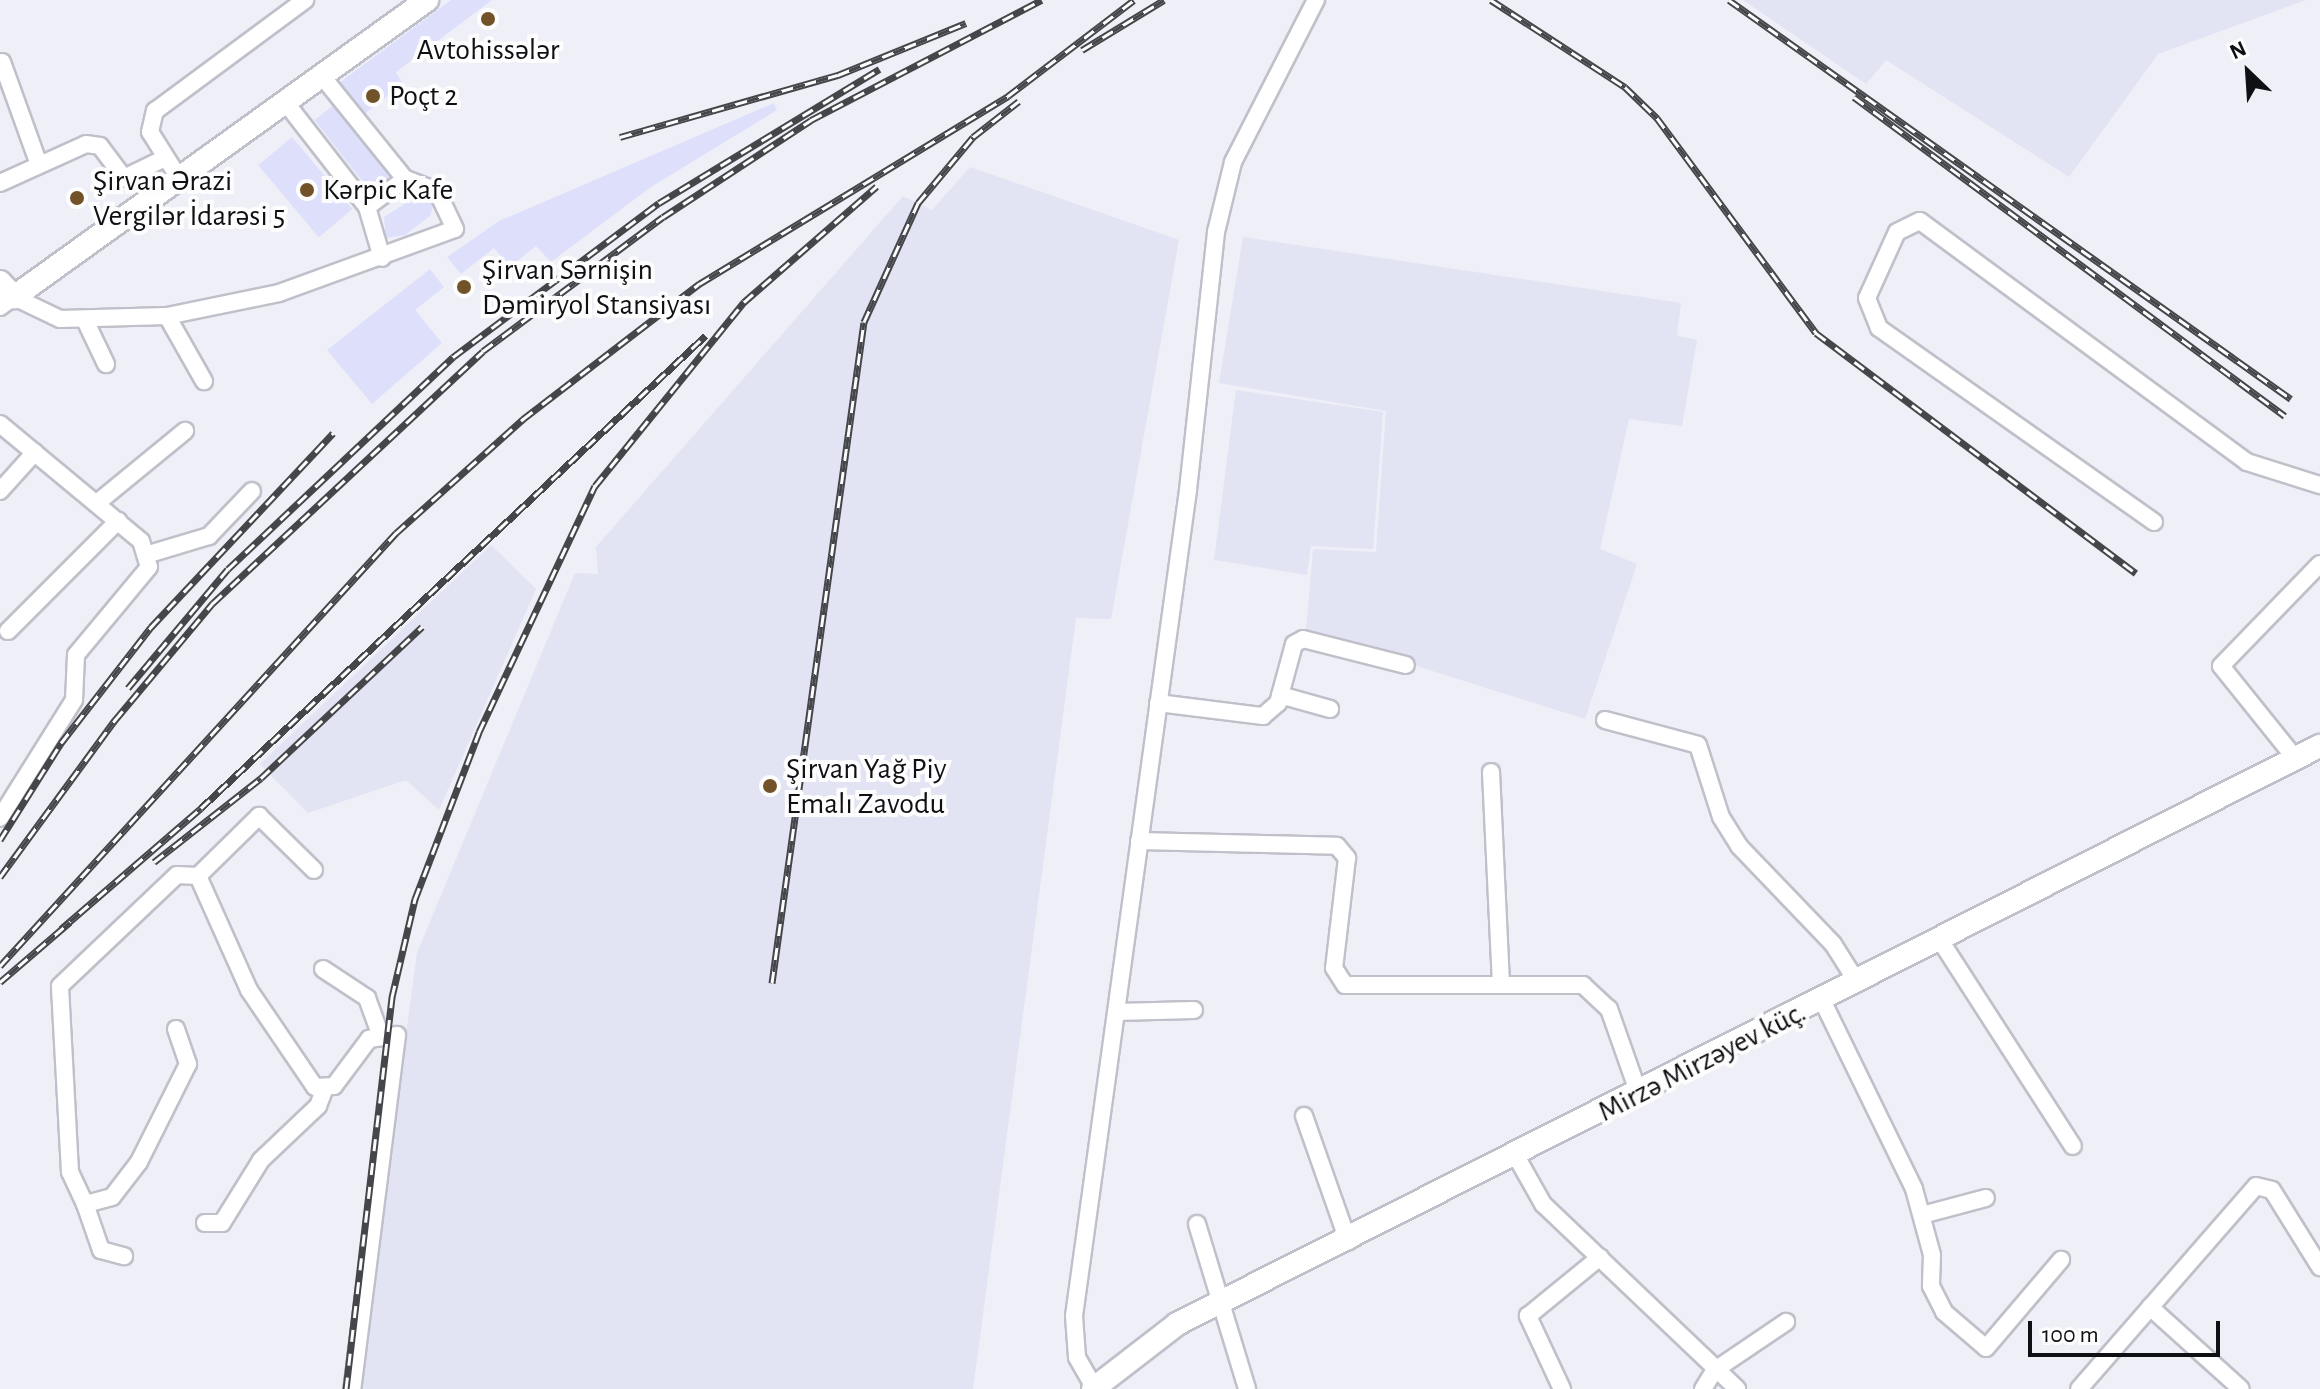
<!DOCTYPE html>
<meta charset="utf-8">
<style>
body{margin:0}
#map{position:relative;width:2320px;height:1389px;overflow:hidden;background:#efeff8;font-family:"Alegreya Sans",sans-serif}
div>[style]{position:absolute}
.built>*{inset:0;background:#e2e3f3}
.green>*{inset:0;background:#dee0fb;transform-origin:0 0}
.roads{filter:drop-shadow(2px 0 #bfc0c9) drop-shadow(-2px 0 #bfc0c9) drop-shadow(0 2px #bfc0c9) drop-shadow(0 -2px #bfc0c9)}
.minor>*{height:16px;margin:-8px;padding:0 8px;transform-origin:8px;border-radius:8px;background:#fff}
.major>*{height:22px;margin:-11px;padding:0 11px;transform-origin:11px;border-radius:11px;background:#fff}
.rail>*{height:7px;margin-top:-3.5px;transform-origin:0;background:repeating-linear-gradient(90deg,#fdfdfd 0 12px,#45464a 0 24px);box-sizing:border-box;border-block:2px solid #45464a}
.dots>*{width:22px;height:22px;translate:-50% -50%;box-sizing:border-box;border:4px solid #fdfdfd;border-radius:50%}
span{translate:-50% -50%;white-space:nowrap;text-align:center;line-height:1.15;-webkit-text-stroke:8px #fdfdfd;paint-order:stroke}
.poi-label{font-size:30px;color:#0f1013}
.left{translate:0 -50%;text-align:left}
.street-label{font-size:30px;color:#0f1013}
.north{position:absolute;left:2208px;top:32px;width:80px;height:80px;-webkit-text-stroke:6px #fdfdfd;paint-order:stroke;rotate:335deg;font-size:22px;font-weight:700;line-height:32px;text-align:center;color:#0f1013}
.north::after{content:'';display:block;margin:auto;width:28px;height:36px;background:#0f1013;clip-path:polygon(50% 0,100% 100%,50% 72%,0 100%)}
.scale{position:absolute;left:2028px;top:1321px;width:192px;height:36px;box-sizing:border-box;border:4px solid #0f1013;border-top:0;padding-left:10px;font-size:24px;line-height:28px;white-space:nowrap;color:#0f1013;-webkit-text-stroke:6px #fdfdfd;paint-order:stroke}
</style>
<div id="map">
<div class="built">
<div style="clip-path:polygon(1743px 0,2306px 0,2158px 54px,2069px 177px,1886px 60px,1866px 84px)"></div>
<div style="clip-path:polygon(970px 167px,1179px 240px,1111px 619px,1076px 618px,973px 1389px,358px 1389px,417px 953px,575px 573px,598px 574px,596px 547px,903px 196px,932px 210px)"></div>
<div style="clip-path:polygon(1243px 237px,1681px 303px,1677px 336px,1697px 340px,1682px 426px,1629px 419px,1600px 549px,1637px 564px,1585px 719px,1306px 631px,1313px 549px,1376px 552px,1386px 411px,1219px 383px)"></div>
<div style="clip-path:polygon(1236px 390px,1383px 412px,1373px 549px,1311px 546px,1307px 575px,1214px 560px)"></div>
<div style="clip-path:polygon(491px 545px,536px 589px,439px 810px,406px 780px,308px 813px,260px 764px)"></div>
</div>
<div class="green">
<div style="clip-path:polygon(451px 0,492px 0,396px 72px,403px 84px,363px 115px,339px 83px)"></div>
<div style="clip-path:polygon(774px 103px,777px 110px,651px 187px,551px 262px,536px 246px,510px 267px,494px 248px,461px 274px,447px 257px,499px 221px)"></div>
<div style="left:335px;top:104px;width:91px;height:26px;rotate:52deg"></div>
<div style="left:292px;top:137px;width:94px;height:44px;rotate:50deg"></div>
<div style="clip-path:polygon(422px 193px,434px 202px,430px 216px,405px 235px,386px 238px,384px 217px)"></div>
<div style="clip-path:polygon(430px 269px,444px 287px,415px 310px,442px 343px,372px 404px,327px 350px)"></div>
</div>
<div class="roads">
<div class="minor">
<div style="left:2px;top:62px;width:109px;rotate:70.2deg"></div>
<div style="left:286px;top:103px;width:132px;rotate:52.1deg"></div>
<div style="left:367px;top:207px;width:53px;rotate:73.6deg"></div>
<div style="left:179px;top:178px;width:54px;rotate:-122.2deg"></div>
<div style="left:150px;top:132px;width:22px;rotate:-77deg"></div>
<div style="left:155px;top:111px;width:187px;rotate:-36.5deg"></div>
<div style="left:0;top:183px;width:94px;rotate:-24.4deg"></div>
<div style="left:86px;top:144px;width:14px;rotate:8deg"></div>
<div style="left:100px;top:146px;width:40px;rotate:53deg"></div>
<div style="left:124px;top:178px;width:46px;rotate:-26deg"></div>
<div style="left:367px;top:207px;width:47px;rotate:-36.4deg"></div>
<div style="left:0;top:307px;width:17px;rotate:-36deg"></div>
<div style="left:14px;top:297px;width:51px;rotate:25.6deg"></div>
<div style="left:60px;top:319px;width:107px;rotate:-1.6deg"></div>
<div style="left:167px;top:316px;width:114px;rotate:-11.6deg"></div>
<div style="left:279px;top:293px;width:187px;rotate:-20deg"></div>
<div style="left:455px;top:229px;width:42px;rotate:-115.3deg"></div>
<div style="left:437px;top:191px;width:34px;rotate:-159deg"></div>
<div style="left:405px;top:179px;width:132px;rotate:-128.9deg"></div>
<div style="left:167px;top:316px;width:75px;rotate:60.4deg"></div>
<div style="left:85px;top:320px;width:49px;rotate:64.5deg"></div>
<div style="left:0;top:424px;width:183px;rotate:39.7deg"></div>
<div style="left:141px;top:541px;width:27px;rotate:73deg"></div>
<div style="left:149px;top:567px;width:114px;rotate:129.7deg"></div>
<div style="left:76px;top:655px;width:45px;rotate:92.5deg"></div>
<div style="left:74px;top:700px;width:139px;rotate:122.1deg"></div>
<div style="left:0;top:491px;width:52px;rotate:-48.1deg"></div>
<div style="left:97px;top:503px;width:114px;rotate:-39.3deg"></div>
<div style="left:2154px;top:522px;width:337px;rotate:-144.8deg"></div>
<div style="left:1879px;top:328px;width:32px;rotate:-112deg"></div>
<div style="left:1867px;top:298px;width:72px;rotate:-65.6deg"></div>
<div style="left:1897px;top:232px;width:25px;rotate:-26deg"></div>
<div style="left:1920px;top:221px;width:406px;rotate:36.4deg"></div>
<div style="left:2247px;top:462px;width:77px;rotate:17.5deg"></div>
<div style="left:149px;top:554px;width:63px;rotate:-16.7deg"></div>
<div style="left:209px;top:536px;width:62px;rotate:-46.3deg"></div>
<div style="left:8px;top:631px;width:156px;rotate:-45deg"></div>
<div style="left:1280px;top:695px;width:52px;rotate:15.6deg"></div>
<div style="left:1158px;top:703px;width:106px;rotate:7.1deg"></div>
<div style="left:1263px;top:716px;width:20px;rotate:-41deg"></div>
<div style="left:1278px;top:703px;width:61px;rotate:-74.8deg"></div>
<div style="left:1294px;top:644px;width:10px;rotate:-29deg"></div>
<div style="left:1303px;top:639px;width:106px;rotate:14.2deg"></div>
<div style="left:1605px;top:720px;width:96px;rotate:15deg"></div>
<div style="left:1698px;top:745px;width:76px;rotate:72.3deg"></div>
<div style="left:1721px;top:817px;width:34px;rotate:58deg"></div>
<div style="left:1739px;top:846px;width:136px;rotate:46.2deg"></div>
<div style="left:1833px;top:944px;width:45px;rotate:57.7deg"></div>
<div style="left:2295px;top:758px;width:118px;rotate:-128.8deg"></div>
<div style="left:2221px;top:666px;width:142px;rotate:-45.9deg"></div>
<div style="left:1491px;top:772px;width:213px;rotate:87.3deg"></div>
<div style="left:1139px;top:841px;width:198px;rotate:1.4deg"></div>
<div style="left:1337px;top:846px;width:16px;rotate:50deg"></div>
<div style="left:1347px;top:858px;width:111px;rotate:96.7deg"></div>
<div style="left:1334px;top:968px;width:20px;rotate:57deg"></div>
<div style="left:1345px;top:985px;width:238px"></div>
<div style="left:1583px;top:985px;width:35px;rotate:43deg"></div>
<div style="left:1609px;top:1009px;width:90px;rotate:70.6deg"></div>
<div style="left:198px;top:876px;width:86px;rotate:-44.5deg"></div>
<div style="left:259px;top:816px;width:77px;rotate:44.5deg"></div>
<div style="left:1940px;top:940px;width:245px;rotate:57.2deg"></div>
<div style="left:323px;top:969px;width:53px;rotate:33.4deg"></div>
<div style="left:367px;top:998px;width:38px;rotate:70deg"></div>
<div style="left:1822px;top:1000px;width:210px;rotate:64deg"></div>
<div style="left:1914px;top:1189px;width:68px;rotate:74.7deg"></div>
<div style="left:1932px;top:1255px;width:31px;rotate:92deg"></div>
<div style="left:1931px;top:1286px;width:29px;rotate:63deg"></div>
<div style="left:1944px;top:1312px;width:55px;rotate:40.6deg"></div>
<div style="left:1986px;top:1348px;width:116px;rotate:-49.6deg"></div>
<div style="left:1116px;top:1012px;width:78px;rotate:-1.5deg"></div>
<div style="left:176px;top:1029px;width:37px;rotate:71deg"></div>
<div style="left:188px;top:1064px;width:110px;rotate:116.6deg"></div>
<div style="left:139px;top:1162px;width:44px;rotate:127.6deg"></div>
<div style="left:112px;top:1197px;width:28px;rotate:165deg"></div>
<div style="left:85px;top:1204px;width:35px;rotate:-115deg"></div>
<div style="left:70px;top:1172px;width:186px;rotate:-93.1deg"></div>
<div style="left:60px;top:986px;width:161px;rotate:-43.5deg"></div>
<div style="left:177px;top:875px;width:21px;rotate:3deg"></div>
<div style="left:198px;top:876px;width:125px;rotate:65.9deg"></div>
<div style="left:249px;top:990px;width:117px;rotate:55.8deg"></div>
<div style="left:315px;top:1087px;width:19px;rotate:-3deg"></div>
<div style="left:334px;top:1086px;width:59px;rotate:-53.3deg"></div>
<div style="left:369px;top:1039px;width:28px;rotate:-8deg"></div>
<div style="left:397px;top:1035px;width:357px;rotate:97.2deg"></div>
<div style="left:1304px;top:1116px;width:133px;rotate:70.6deg"></div>
<div style="left:1516px;top:1156px;width:55px;rotate:60.6deg"></div>
<div style="left:1543px;top:1204px;width:268px;rotate:43.6deg"></div>
<div style="left:85px;top:1204px;width:49px;rotate:70.8deg"></div>
<div style="left:101px;top:1250px;width:24px;rotate:15deg"></div>
<div style="left:1922px;top:1215px;width:66px;rotate:-14.9deg"></div>
<div style="left:205px;top:1223px;width:17px"></div>
<div style="left:222px;top:1223px;width:74px;rotate:-58.2deg"></div>
<div style="left:261px;top:1160px;width:79px;rotate:-43.5deg"></div>
<div style="left:318px;top:1106px;width:17px;rotate:-69deg"></div>
<div style="left:1197px;top:1224px;width:172px;rotate:73.1deg"></div>
<div style="left:2150px;top:1307px;width:122px;rotate:42deg"></div>
<div style="left:1094px;top:1387px;width:34px;rotate:-120deg"></div>
<div style="left:1077px;top:1357px;width:41px;rotate:-94.2deg"></div>
<div style="left:1074px;top:1316px;width:834px;rotate:-82.14deg"></div>
<div style="left:1188px;top:490px;width:260px;rotate:-83.8deg"></div>
<div style="left:1216px;top:232px;width:72px;rotate:-76.3deg"></div>
<div style="left:1233px;top:162px;width:182px;rotate:-62.9deg"></div>
<div style="left:1562px;top:1389px;width:81px;rotate:-115deg"></div>
<div style="left:1528px;top:1316px;width:93px;rotate:-39.3deg"></div>
<div style="left:1703px;top:1389px;width:22px;rotate:-58deg"></div>
<div style="left:1715px;top:1370px;width:86px;rotate:-34.1deg"></div>
<div style="left:2079px;top:1389px;width:269px;rotate:-48.9deg"></div>
<div style="left:2256px;top:1186px;width:16px;rotate:14deg"></div>
<div style="left:2272px;top:1190px;width:91px;rotate:58.1deg"></div>
</div>
<div class="major">
<div style="left:0;top:282px;width:21px;rotate:47deg"></div>
<div style="left:14px;top:297px;width:509px;rotate:-35.72deg"></div>
<div style="left:1093px;top:1389px;width:106px;rotate:-37.7deg"></div>
<div style="left:1177px;top:1324px;width:1281px;rotate:-26.83deg"></div>
</div>
</div>
<div class="rail">
<div style="left:1491px;top:0;width:160px;rotate:33deg"></div>
<div style="left:1625px;top:87px;width:45px;rotate:44.1deg"></div>
<div style="left:1657px;top:118px;width:267px;rotate:53.5deg"></div>
<div style="left:1816px;top:333px;width:400px;rotate:36.9deg"></div>
<div style="left:1729px;top:0;width:689px;rotate:35.37deg"></div>
<div style="left:1082px;top:50px;width:96px;rotate:-31.4deg"></div>
<div style="left:1854px;top:97px;width:536px;rotate:36.51deg"></div>
<div style="left:620px;top:137px;width:227px;rotate:-15.9deg"></div>
<div style="left:838px;top:75px;width:138px;rotate:-22.1deg"></div>
<div style="left:128px;top:688px;width:155px;rotate:-50deg"></div>
<div style="left:228px;top:569px;width:309px;rotate:-43.3deg"></div>
<div style="left:453px;top:357px;width:257px;rotate:-36.8deg"></div>
<div style="left:659px;top:203px;width:258px;rotate:-31.3deg"></div>
<div style="left:0;top:840px;width:115px;rotate:-57.8deg"></div>
<div style="left:61px;top:743px;width:147px;rotate:-52.2deg"></div>
<div style="left:151px;top:627px;width:266px;rotate:-46.8deg"></div>
<div style="left:154px;top:862px;width:136px;rotate:-38.1deg"></div>
<div style="left:261px;top:778px;width:221px;rotate:-43.2deg"></div>
<div style="left:0;top:877px;width:195px;rotate:-53.8deg"></div>
<div style="left:115px;top:720px;width:153px;rotate:-50.1deg"></div>
<div style="left:213px;top:603px;width:369px;rotate:-43deg"></div>
<div style="left:483px;top:351px;width:224px;rotate:-36.7deg"></div>
<div style="left:663px;top:217px;width:177px;rotate:-33.2deg"></div>
<div style="left:811px;top:120px;width:260px;rotate:-27.5deg"></div>
<div style="left:61px;top:929px;width:185px;rotate:-40.8deg"></div>
<div style="left:201px;top:808px;width:691px;rotate:-43.12deg"></div>
<div style="left:0;top:966px;width:587px;rotate:-47.56deg"></div>
<div style="left:396px;top:533px;width:171px;rotate:-41.9deg"></div>
<div style="left:523px;top:419px;width:222px;rotate:-37.5deg"></div>
<div style="left:699px;top:284px;width:362px;rotate:-31.3deg"></div>
<div style="left:1008px;top:96px;width:158px;rotate:-37.3deg"></div>
<div style="left:0;top:982px;width:92px;rotate:-40.6deg"></div>
<div style="left:772px;top:983px;width:667px;rotate:-82.08deg"></div>
<div style="left:864px;top:322px;width:131px;rotate:-65.6deg"></div>
<div style="left:918px;top:203px;width:86px;rotate:-50.2deg"></div>
<div style="left:973px;top:137px;width:58px;rotate:-38deg"></div>
<div style="left:346px;top:1389px;width:395px;rotate:-83.3deg"></div>
<div style="left:392px;top:997px;width:101px;rotate:-76.8deg"></div>
<div style="left:415px;top:899px;width:179px;rotate:-69deg"></div>
<div style="left:479px;top:732px;width:272px;rotate:-64.8deg"></div>
<div style="left:595px;top:486px;width:237px;rotate:-51deg"></div>
<div style="left:744px;top:302px;width:176px;rotate:-41.1deg"></div>
</div>
<div class="dots">
<div style="left:488px;top:19px;background:#725228"></div>
<div style="left:373px;top:96px;background:#725228"></div>
<div style="left:307px;top:190px;background:#725228"></div>
<div style="left:77px;top:198px;background:#725228"></div>
<div style="left:464px;top:287px;background:#725228"></div>
<div style="left:770px;top:786px;background:#725228"></div>
</div>
<div class="poi-label">
<span style="left:488px;top:50px">Avtohissələr</span>
<span class="left" style="left:389px;top:96px">Poçt 2</span>
<span class="left" style="left:93px;top:198px">Şirvan Ərazi<br>Vergilər İdarəsi 5</span>
<span class="left" style="left:323px;top:190px">Kərpic Kafe</span>
<span class="left" style="left:482px;top:287px">Şirvan Sərnişin<br>Dəmiryol Stansiyası</span>
<span class="left" style="left:786px;top:786px">Şirvan Yağ Piy<br>Emalı Zavodu</span>
</div>
<div class="street-label">
<span style="left:1702px;top:1062px;rotate:-27deg">Mirzə Mirzəyev küç.</span>
</div>
<div class="north">N</div>
<div class="scale">100 m</div>
</div>
